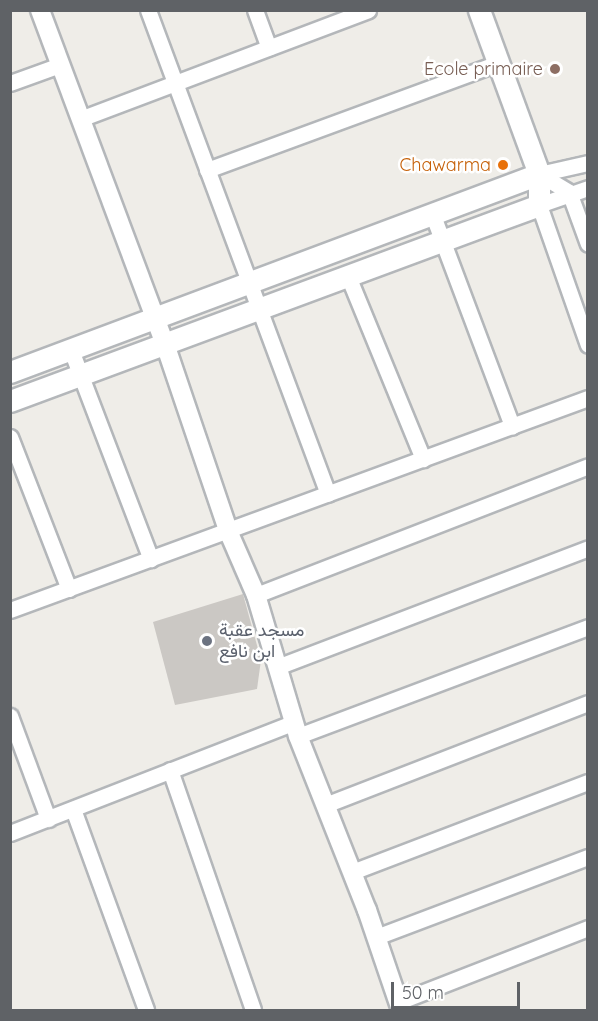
<!DOCTYPE html>
<meta charset="utf-8">
<style>
body{margin:0}
#map{position:relative;width:598px;height:1021px;overflow:hidden;background:#efede8;font-family:Quicksand,Vazirmatn,sans-serif}
div>[style]{position:absolute}
.building>*{inset:0;background:#cbc8c4}
.roads{filter:drop-shadow(2px 0 #b4b7ba) drop-shadow(-2px 0 #b4b7ba) drop-shadow(0 2px #b4b7ba) drop-shadow(0 -2px #b4b7ba)}
.minor>*{height:15px;margin:-7.5px;padding:0 7.5px;transform-origin:7.5px;border-radius:7.5px;background:#fff}
.tertiary>*{height:18px;margin:-9px;padding:0 9px;transform-origin:9px;border-radius:9px;background:#fff}
.secondary>*{height:21px;margin:-10.5px;padding:0 10.5px;transform-origin:10.5px;border-radius:10.5px;background:#fff}
.dots>*{width:16px;height:16px;translate:-50% -50%;box-sizing:border-box;border:3px solid #fff;border-radius:50%}
span{translate:-50% -50%;white-space:nowrap;text-align:center;line-height:1.15;-webkit-text-stroke:5px #fff;paint-order:stroke}
.education-label{font-size:18px;color:#785e54}
.right{translate:-100% -50%;text-align:right}
.food-label{font-size:18px;color:#c56008}
.worship-label{font-size:18px;color:#5b616d}
.left{translate:0 -50%;text-align:left}
.frame{position:absolute;inset:0;border:12px solid #5f6266;pointer-events:none}
.scale{position:absolute;left:391px;top:982px;width:129px;height:27px;box-sizing:border-box;border:3px solid #5f6266;border-top:0;padding-left:8px;font-size:18px;line-height:21px;white-space:nowrap;color:#5f6266;-webkit-text-stroke:4px #fff;paint-order:stroke}
</style>
<div id="map">
<div class="building">
<div style="clip-path:polygon(243px 594px,261px 660px,257px 689px,175px 705px,153px 622px)"></div>
</div>
<div class="roads">
<div class="minor">
<div style="left:148px;top:10px;width:516px;rotate:69.6deg"></div>
<div style="left:255px;top:10px;width:40px;rotate:69.8deg"></div>
<div style="left:10px;top:83px;width:53px;rotate:-19.8deg"></div>
<div style="left:80px;top:119px;width:308px;rotate:-20.7deg"></div>
<div style="left:207px;top:170px;width:310px;rotate:-20.2deg"></div>
<div style="left:539px;top:174px;width:35px;rotate:31deg"></div>
<div style="left:569px;top:192px;width:55px;rotate:69.9deg"></div>
<div style="left:539px;top:174px;width:50px;rotate:-12.7deg"></div>
<div style="left:588px;top:188px;width:52px;rotate:160.9deg"></div>
<div style="left:539px;top:205px;width:148px;rotate:70.7deg"></div>
<div style="left:432px;top:213px;width:228px;rotate:69.4deg"></div>
<div style="left:348px;top:276px;width:198px;rotate:67.7deg"></div>
<div style="left:71px;top:350px;width:224px;rotate:69.1deg"></div>
<div style="left:10px;top:437px;width:163px;rotate:68.8deg"></div>
<div style="left:256px;top:595px;width:356px;rotate:-21.2deg"></div>
<div style="left:10px;top:610px;width:616px;rotate:-20.14deg"></div>
<div style="left:277px;top:667px;width:333px;rotate:-20.9deg"></div>
<div style="left:10px;top:716px;width:110px;rotate:69.7deg"></div>
<div style="left:298px;top:736px;width:310px;rotate:-20.6deg"></div>
<div style="left:170px;top:770px;width:254px;rotate:70.9deg"></div>
<div style="left:325px;top:805px;width:282px;rotate:-21.2deg"></div>
<div style="left:73px;top:809px;width:214px;rotate:70deg"></div>
<div style="left:10px;top:833px;width:305px;rotate:-21.3deg"></div>
<div style="left:352px;top:872px;width:253px;rotate:-20.9deg"></div>
<div style="left:376px;top:937px;width:227px;rotate:-20.7deg"></div>
<div style="left:398px;top:1002px;width:204px;rotate:-21.3deg"></div>
</div>
<div class="tertiary">
<div style="left:40px;top:10px;width:357px;rotate:69.5deg"></div>
<div style="left:165px;top:344px;width:200px;rotate:71.3deg"></div>
<div style="left:229px;top:533px;width:68px;rotate:66.5deg"></div>
<div style="left:256px;top:595px;width:147px;rotate:73.4deg"></div>
<div style="left:298px;top:736px;width:187px;rotate:68.4deg"></div>
<div style="left:367px;top:910px;width:106px;rotate:71.2deg"></div>
</div>
<div class="secondary">
<div style="left:10px;top:372px;width:565px;rotate:-20.52deg"></div>
<div style="left:10px;top:401px;width:564px;rotate:-20.33deg"></div>
<div style="left:539px;top:205px;width:31px;rotate:-90deg"></div>
<div style="left:539px;top:174px;width:175px;rotate:-110.1deg"></div>
</div>
</div>
<div class="dots">
<div style="left:555px;top:69px;background:#8d6e63"></div>
<div style="left:503px;top:165px;background:#e8710a"></div>
<div style="left:207px;top:641px;background:#6b7280"></div>
</div>
<div class="education-label">
<span class="right" style="left:543px;top:69px">Ecole primaire</span>
</div>
<div class="food-label">
<span class="right" style="left:491px;top:165px">Chawarma</span>
</div>
<div class="worship-label">
<span class="left" style="left:219px;top:641px">مسجد عقبة<br>ابن نافع</span>
</div>
<div class="frame"></div>
<div class="scale">50 m</div>
</div>
